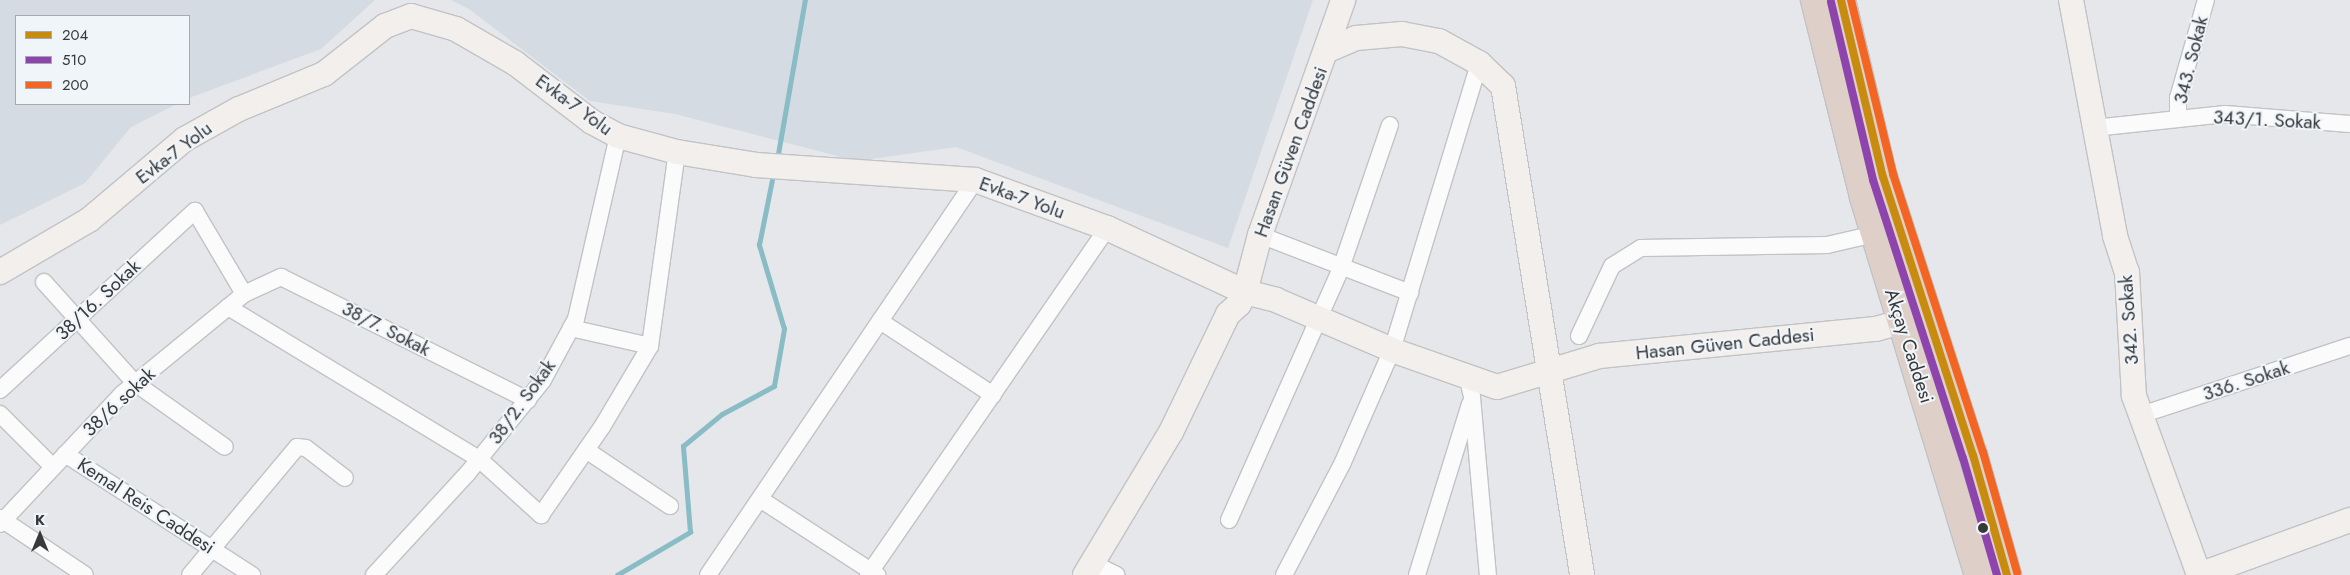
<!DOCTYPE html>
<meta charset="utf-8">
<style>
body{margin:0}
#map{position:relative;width:2350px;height:575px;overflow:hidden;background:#e5e7ea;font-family:Jost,sans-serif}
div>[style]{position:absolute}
.built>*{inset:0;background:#d4dbe2}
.stream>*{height:4.5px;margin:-2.25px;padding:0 2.25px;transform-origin:2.25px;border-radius:2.25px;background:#89bcc4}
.roads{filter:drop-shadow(1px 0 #c1c3c5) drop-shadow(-1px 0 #c1c3c5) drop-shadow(0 1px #c1c3c5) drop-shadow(0 -1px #c1c3c5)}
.street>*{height:16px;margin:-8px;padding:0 8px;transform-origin:8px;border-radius:8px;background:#fbfbfc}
.secondary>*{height:24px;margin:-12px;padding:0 12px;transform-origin:12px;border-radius:12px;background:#f3efed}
.highway>*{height:28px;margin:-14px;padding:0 14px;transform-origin:14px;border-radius:14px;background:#ded0c9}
.bus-1>*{height:8px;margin:-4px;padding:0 4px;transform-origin:4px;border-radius:4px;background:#c78b0f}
.bus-2>*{height:8px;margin:-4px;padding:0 4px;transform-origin:4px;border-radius:4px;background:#8e44ad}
.bus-3>*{height:8px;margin:-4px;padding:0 4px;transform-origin:4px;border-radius:4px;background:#f26522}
.dots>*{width:14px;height:14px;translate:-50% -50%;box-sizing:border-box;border:2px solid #f0f5fa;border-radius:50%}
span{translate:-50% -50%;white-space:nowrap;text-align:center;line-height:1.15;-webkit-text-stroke:4px #f0f5fa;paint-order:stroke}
.street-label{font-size:19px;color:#37393b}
.legend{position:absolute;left:15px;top:15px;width:175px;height:90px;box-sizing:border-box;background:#f0f5fa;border:1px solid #a6aaae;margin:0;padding:6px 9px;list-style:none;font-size:15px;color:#37393b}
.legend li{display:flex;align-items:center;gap:10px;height:25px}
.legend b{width:25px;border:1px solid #a6aaae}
.north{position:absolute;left:15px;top:510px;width:50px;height:50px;-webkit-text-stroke:4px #f0f5fa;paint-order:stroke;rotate:0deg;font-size:14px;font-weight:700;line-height:20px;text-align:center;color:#37393b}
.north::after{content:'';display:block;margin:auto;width:18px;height:22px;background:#37393b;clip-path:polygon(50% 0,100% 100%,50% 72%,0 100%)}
</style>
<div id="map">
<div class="built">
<div style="clip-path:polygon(0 0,375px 0,321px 49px,189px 98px,189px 16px,16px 16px,16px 104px,177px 104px,131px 127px,85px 183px,0 225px)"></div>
<div style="clip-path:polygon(451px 0,1313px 0,1228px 248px,956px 147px,857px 161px,675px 114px,590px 101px,469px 9px)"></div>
</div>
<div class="stream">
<div style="left:778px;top:154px;width:156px;rotate:-80.1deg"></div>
<div style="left:617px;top:575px;width:85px;rotate:-30.5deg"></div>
<div style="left:690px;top:532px;width:86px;rotate:-94.7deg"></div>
<div style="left:683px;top:446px;width:50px;rotate:-39.4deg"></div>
<div style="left:722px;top:414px;width:59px;rotate:-28.3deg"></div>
<div style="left:774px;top:386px;width:58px;rotate:-80deg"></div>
<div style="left:784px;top:329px;width:88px;rotate:-106.6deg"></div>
<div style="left:759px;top:245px;width:66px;rotate:-78.7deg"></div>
</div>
<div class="roads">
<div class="street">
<div style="left:2178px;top:119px;width:21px;rotate:-90deg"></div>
<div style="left:2178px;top:98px;width:102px;rotate:-74.1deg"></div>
<div style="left:2094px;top:128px;width:132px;rotate:-6.1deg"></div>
<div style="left:2225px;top:114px;width:125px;rotate:4.6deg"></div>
<div style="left:1260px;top:235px;width:161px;rotate:21.1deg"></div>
<div style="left:44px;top:282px;width:136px;rotate:48deg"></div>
<div style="left:135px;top:383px;width:110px;rotate:35.4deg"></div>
<div style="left:228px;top:307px;width:293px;rotate:31.2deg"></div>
<div style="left:479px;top:459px;width:84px;rotate:42.1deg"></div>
<div style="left:541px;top:515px;width:107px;rotate:-55.3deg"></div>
<div style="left:602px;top:427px;width:94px;rotate:-59.3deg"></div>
<div style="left:650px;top:346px;width:196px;rotate:-82.1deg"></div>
<div style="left:880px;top:321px;width:135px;rotate:33.2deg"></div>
<div style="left:571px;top:328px;width:81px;rotate:12.8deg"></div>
<div style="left:1579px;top:336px;width:77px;rotate:-64.8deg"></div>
<div style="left:1612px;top:266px;width:34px;rotate:-32deg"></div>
<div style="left:1641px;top:248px;width:186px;rotate:-0.9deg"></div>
<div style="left:1827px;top:245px;width:49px;rotate:-12.9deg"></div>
<div style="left:1467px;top:375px;width:23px;rotate:77deg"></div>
<div style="left:1472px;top:397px;width:179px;rotate:84.9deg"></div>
<div style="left:0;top:390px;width:265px;rotate:-42.6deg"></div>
<div style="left:195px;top:211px;width:96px;rotate:59.4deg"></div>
<div style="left:0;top:414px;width:75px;rotate:45deg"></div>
<div style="left:2141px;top:415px;width:220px;rotate:-18.3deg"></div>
<div style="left:586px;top:450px;width:101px;rotate:33.7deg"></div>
<div style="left:65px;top:454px;width:223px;rotate:32.9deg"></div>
<div style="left:760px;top:499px;width:140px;rotate:33deg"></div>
<div style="left:0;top:518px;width:102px;rotate:33.8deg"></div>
<div style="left:1229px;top:520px;width:276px;rotate:-66deg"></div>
<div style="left:1341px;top:268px;width:151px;rotate:-71.1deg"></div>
<div style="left:0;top:524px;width:178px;rotate:-46.8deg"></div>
<div style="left:122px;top:394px;width:158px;rotate:-39.3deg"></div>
<div style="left:244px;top:294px;width:41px;rotate:-24.7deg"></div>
<div style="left:281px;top:277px;width:276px;rotate:26.5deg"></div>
<div style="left:1094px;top:564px;width:25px;rotate:26deg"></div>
<div style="left:190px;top:575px;width:167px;rotate:-50.1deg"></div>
<div style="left:297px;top:447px;width:9px;rotate:6deg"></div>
<div style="left:306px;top:448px;width:49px;rotate:37.6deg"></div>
<div style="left:374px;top:575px;width:137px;rotate:-47.4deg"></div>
<div style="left:467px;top:474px;width:121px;rotate:-51deg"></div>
<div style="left:543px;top:380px;width:69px;rotate:-61.6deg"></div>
<div style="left:576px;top:319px;width:188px;rotate:-77.1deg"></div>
<div style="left:708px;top:575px;width:477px;rotate:-55.9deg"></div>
<div style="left:868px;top:575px;width:421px;rotate:-55.4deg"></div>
<div style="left:1284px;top:575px;width:127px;rotate:-62.4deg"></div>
<div style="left:1343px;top:462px;width:122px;rotate:-66.4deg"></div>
<div style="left:1392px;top:350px;width:300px;rotate:-73.1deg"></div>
<div style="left:1417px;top:575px;width:179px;rotate:-72.8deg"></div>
</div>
<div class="secondary">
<div style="left:2071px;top:0;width:240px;rotate:79.4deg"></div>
<div style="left:2115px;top:236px;width:38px;rotate:72deg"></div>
<div style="left:2127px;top:272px;width:124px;rotate:86.8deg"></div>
<div style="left:2134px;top:396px;width:190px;rotate:70deg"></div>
<div style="left:1328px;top:50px;width:30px;rotate:-23deg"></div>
<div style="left:1356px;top:38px;width:46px;rotate:-5deg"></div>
<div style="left:1402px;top:34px;width:38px;rotate:11deg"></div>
<div style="left:1439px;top:41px;width:46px;rotate:28.8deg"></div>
<div style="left:1479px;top:63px;width:33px;rotate:44deg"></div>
<div style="left:1503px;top:86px;width:495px;rotate:80.8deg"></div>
<div style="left:0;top:272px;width:103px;rotate:-30.3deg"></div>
<div style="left:89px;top:220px;width:126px;rotate:-40.2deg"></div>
<div style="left:185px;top:139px;width:62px;rotate:-29.1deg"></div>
<div style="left:239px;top:109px;width:92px;rotate:-22.4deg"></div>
<div style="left:324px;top:74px;width:78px;rotate:-38.2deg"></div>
<div style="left:385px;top:26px;width:28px;rotate:-21deg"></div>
<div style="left:411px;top:16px;width:47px;rotate:16.1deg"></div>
<div style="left:456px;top:29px;width:68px;rotate:30deg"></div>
<div style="left:515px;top:63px;width:97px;rotate:37.5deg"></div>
<div style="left:592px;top:122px;width:30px;rotate:28deg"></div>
<div style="left:618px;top:136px;width:61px;rotate:15.2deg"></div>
<div style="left:677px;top:152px;width:80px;rotate:9.3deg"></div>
<div style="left:756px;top:165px;width:220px;rotate:3.9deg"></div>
<div style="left:975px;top:180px;width:140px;rotate:20deg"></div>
<div style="left:1107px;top:228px;width:152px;rotate:24.9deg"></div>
<div style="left:1245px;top:292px;width:32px;rotate:14deg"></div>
<div style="left:1276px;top:300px;width:126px;rotate:23.3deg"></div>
<div style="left:1392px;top:350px;width:111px;rotate:19.4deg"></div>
<div style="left:1497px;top:387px;width:107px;rotate:-16.9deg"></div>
<div style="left:1599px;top:356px;width:278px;rotate:-5.6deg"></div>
<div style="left:1876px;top:329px;width:25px;rotate:-16deg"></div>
<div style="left:1085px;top:575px;width:167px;rotate:-59deg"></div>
<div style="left:1171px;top:432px;width:131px;rotate:-64.2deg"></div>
<div style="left:1228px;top:314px;width:15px;rotate:-42deg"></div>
<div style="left:1239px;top:304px;width:13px;rotate:-63deg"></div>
<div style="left:1245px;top:292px;width:59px;rotate:-75.3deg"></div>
<div style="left:1260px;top:235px;width:249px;rotate:-70.5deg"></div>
<div style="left:2199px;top:575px;width:161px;rotate:-20deg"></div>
</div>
<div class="highway">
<div style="left:1815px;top:0;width:203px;rotate:76deg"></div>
<div style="left:1864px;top:197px;width:395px;rotate:73.1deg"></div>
<div style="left:1841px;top:0;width:182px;rotate:76.7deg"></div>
<div style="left:1883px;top:177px;width:292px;rotate:72.1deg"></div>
<div style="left:1973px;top:455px;width:125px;rotate:74.2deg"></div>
</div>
</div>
<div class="bus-1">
<div style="left:1841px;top:0;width:182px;rotate:76.7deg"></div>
<div style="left:1883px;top:177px;width:292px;rotate:72.1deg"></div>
<div style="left:1973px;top:455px;width:125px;rotate:74.2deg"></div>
</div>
<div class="bus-2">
<div style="left:1831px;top:2px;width:183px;rotate:76.7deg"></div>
<div style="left:1873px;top:180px;width:292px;rotate:72.1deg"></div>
<div style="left:1963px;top:458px;width:122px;rotate:73.8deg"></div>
</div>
<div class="bus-3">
<div style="left:1851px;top:0;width:179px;rotate:76.4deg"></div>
<div style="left:1893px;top:174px;width:292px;rotate:72.1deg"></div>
<div style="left:1983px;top:452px;width:125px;rotate:74.2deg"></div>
</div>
<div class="dots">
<div style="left:1983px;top:528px;background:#37393b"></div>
</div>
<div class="street-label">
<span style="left:2191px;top:60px;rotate:-76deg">343. Sokak</span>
<span style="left:574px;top:105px;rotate:36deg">Evka-7 Yolu</span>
<span style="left:2267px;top:120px;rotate:3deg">343/1. Sokak</span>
<span style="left:1291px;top:152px;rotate:-70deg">Hasan Güven Caddesi</span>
<span style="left:174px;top:153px;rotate:-37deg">Evka-7 Yolu</span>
<span style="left:1022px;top:198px;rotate:20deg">Evka-7 Yolu</span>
<span style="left:98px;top:300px;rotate:-43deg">38/16. Sokak</span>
<span style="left:2129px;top:320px;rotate:-94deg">342. Sokak</span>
<span style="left:386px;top:329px;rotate:27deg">38/7. Sokak</span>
<span style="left:1725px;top:344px;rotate:-6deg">Hasan Güven Caddesi</span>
<span style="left:1909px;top:346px;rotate:72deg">Akçay Caddesi</span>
<span style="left:2246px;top:381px;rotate:-18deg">336. Sokak</span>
<span style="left:119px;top:402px;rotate:-43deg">38/6 sokak</span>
<span style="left:522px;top:402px;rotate:-54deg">38/2. Sokak</span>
<span style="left:146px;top:506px;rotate:33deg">Kemal Reis Caddesi</span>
</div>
<ul class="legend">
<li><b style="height:6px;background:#c78b0f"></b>204</li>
<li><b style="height:6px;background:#8e44ad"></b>510</li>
<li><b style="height:6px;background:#f26522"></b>200</li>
</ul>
<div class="north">K</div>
</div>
